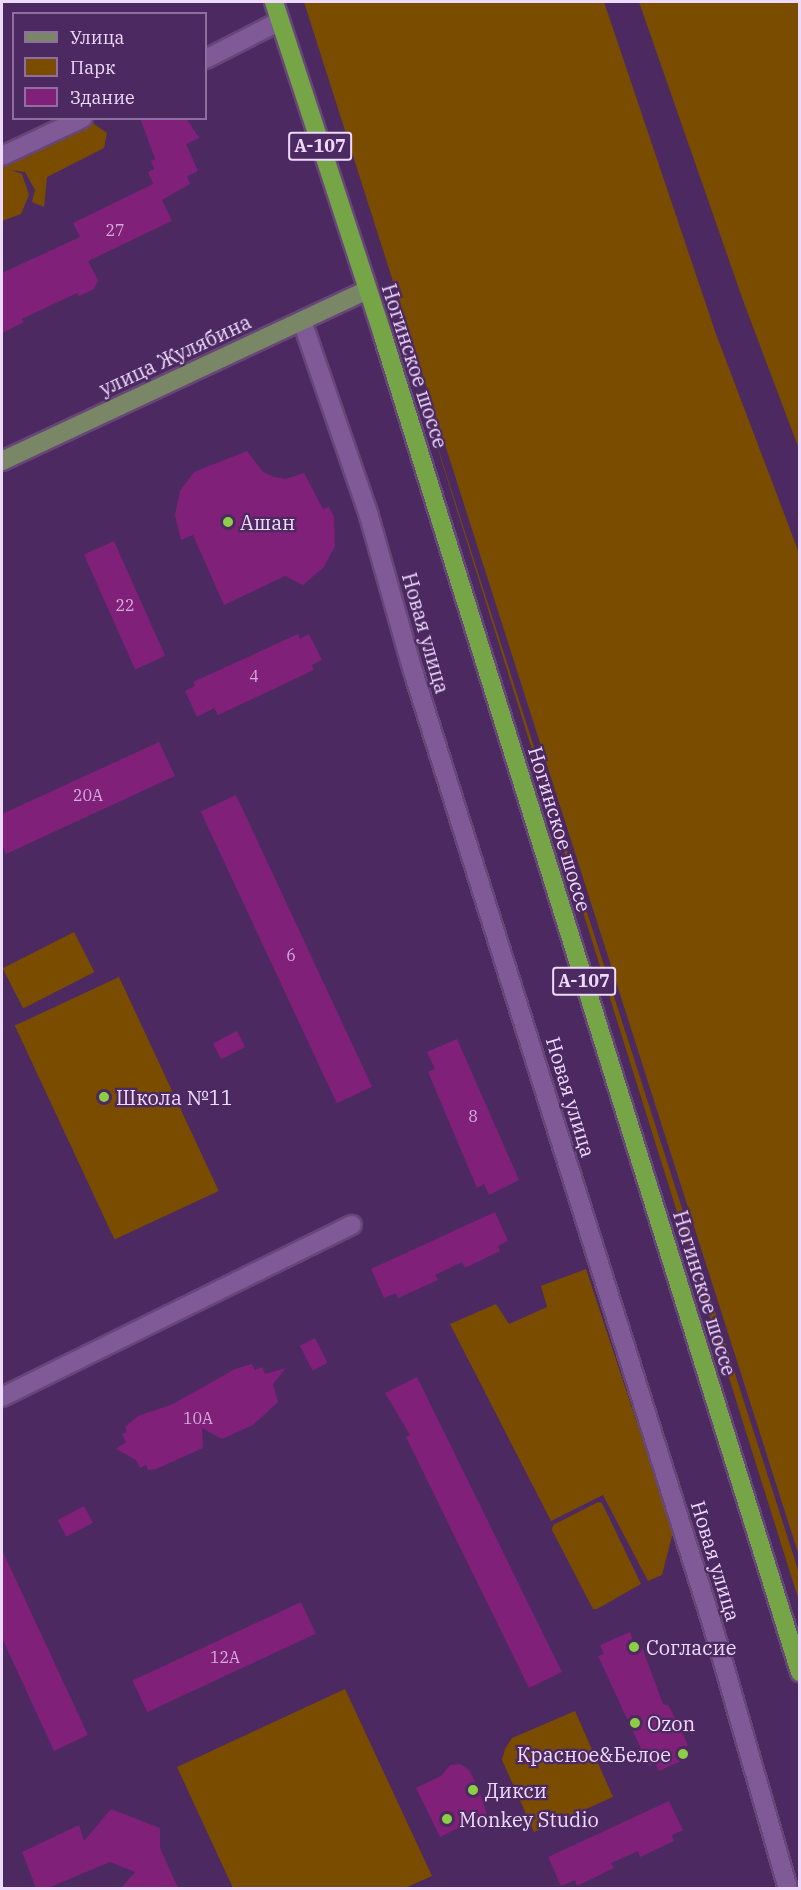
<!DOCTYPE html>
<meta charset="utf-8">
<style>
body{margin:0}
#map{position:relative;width:801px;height:1890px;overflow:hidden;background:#4c2961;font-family:"IBM Plex Serif",serif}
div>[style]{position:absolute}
.green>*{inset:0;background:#794c00;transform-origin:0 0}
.building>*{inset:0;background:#802079;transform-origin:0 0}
.roads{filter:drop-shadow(2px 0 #674678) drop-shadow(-2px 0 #674678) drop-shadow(0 2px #674678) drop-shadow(0 -2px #674678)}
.minor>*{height:18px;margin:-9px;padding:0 9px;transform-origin:9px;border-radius:9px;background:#7f5a96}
.major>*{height:18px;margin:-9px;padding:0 9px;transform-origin:9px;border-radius:9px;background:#798766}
.highway>*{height:18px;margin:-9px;padding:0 9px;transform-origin:9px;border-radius:9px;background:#75a546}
.dots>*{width:16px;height:16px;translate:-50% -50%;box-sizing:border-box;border:3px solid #4c2961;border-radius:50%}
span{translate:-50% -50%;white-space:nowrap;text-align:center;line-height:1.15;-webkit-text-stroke:4.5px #4c2961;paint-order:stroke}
.number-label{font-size:16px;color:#d2acdb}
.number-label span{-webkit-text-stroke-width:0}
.shield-label span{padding:2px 4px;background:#4c2961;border:2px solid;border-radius:4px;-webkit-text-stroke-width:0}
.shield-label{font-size:18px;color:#eedafc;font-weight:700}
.street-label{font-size:20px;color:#eedafc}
.poi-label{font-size:20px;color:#eedafc}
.left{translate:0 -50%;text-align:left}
.right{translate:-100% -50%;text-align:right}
.frame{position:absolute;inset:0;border:3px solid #eedafc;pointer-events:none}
.legend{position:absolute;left:12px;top:12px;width:195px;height:108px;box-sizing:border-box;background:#4c2961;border:2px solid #8d709f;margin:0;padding:8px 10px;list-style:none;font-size:18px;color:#eedafc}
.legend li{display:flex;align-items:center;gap:12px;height:30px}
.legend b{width:30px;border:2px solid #8d709f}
</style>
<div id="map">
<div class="green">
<div style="clip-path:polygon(304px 2px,604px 2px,716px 334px,799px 553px,799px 1556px)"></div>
<div style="clip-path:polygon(639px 2px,799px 2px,799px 449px,745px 306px)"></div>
<div style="clip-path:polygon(90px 121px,107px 133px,104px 148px,47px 177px,44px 207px,32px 202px,35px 190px,25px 172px,11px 170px,22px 174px,29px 195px,21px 214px,2px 221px,2px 162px)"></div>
<div style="clip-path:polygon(413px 370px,799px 1573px,799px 1601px)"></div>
<div style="left:74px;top:932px;width:45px;height:80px;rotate:63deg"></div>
<div style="left:119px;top:977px;width:236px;height:115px;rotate:65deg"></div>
<div style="clip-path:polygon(586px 1269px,673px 1532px,662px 1575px,648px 1581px,603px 1495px,551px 1521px,450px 1324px,496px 1304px,509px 1324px,547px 1307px,541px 1286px)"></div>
<div style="clip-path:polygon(598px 1502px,602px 1503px,641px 1584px,597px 1609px,593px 1609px,552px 1530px,553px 1525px)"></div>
<div style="clip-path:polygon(345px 1689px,432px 1876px,405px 1888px,233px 1888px,177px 1767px)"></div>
<div style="clip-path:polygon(575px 1711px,613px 1797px,534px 1832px,502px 1760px,505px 1749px,512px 1738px)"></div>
</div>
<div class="building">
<div style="clip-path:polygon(140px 118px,186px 118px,199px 138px,186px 144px,198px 171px,187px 176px,190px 184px,162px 200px,172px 221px,88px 261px,98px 281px,94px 289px,79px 296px,77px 293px,22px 319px,24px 322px,2px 333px,2px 273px,80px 237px,73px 223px,153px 184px,148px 172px,154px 169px,151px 161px,155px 159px)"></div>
<div style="clip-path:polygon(247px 451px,263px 472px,274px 477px,286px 479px,304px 473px,323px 509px,329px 507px,334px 517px,335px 546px,324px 567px,303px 585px,285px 576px,224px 605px,193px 535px,181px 540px,175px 515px,180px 491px,194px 472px)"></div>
<div style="left:114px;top:541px;width:126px;height:33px;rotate:66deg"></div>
<div style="clip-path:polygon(298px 634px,300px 639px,309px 634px,322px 660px,312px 665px,314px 670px,218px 715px,214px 708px,197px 717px,185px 691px,195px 686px,193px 682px)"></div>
<div style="clip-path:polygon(159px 742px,175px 776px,6px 854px,2px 845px,2px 814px)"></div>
<div style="left:236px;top:795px;width:322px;height:39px;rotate:65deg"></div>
<div style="left:237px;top:1031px;width:18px;height:27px;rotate:63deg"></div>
<div style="clip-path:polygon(457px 1039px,519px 1180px,489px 1195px,484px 1184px,477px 1188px,428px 1072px,435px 1069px,427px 1052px)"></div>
<div style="clip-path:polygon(495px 1212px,508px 1241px,498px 1246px,500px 1251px,465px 1268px,462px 1262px,435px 1275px,438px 1280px,398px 1298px,396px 1293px,384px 1298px,371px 1269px)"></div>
<div style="left:315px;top:1338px;width:28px;height:17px;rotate:63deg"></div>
<div style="clip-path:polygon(252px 1364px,255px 1370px,262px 1367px,265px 1374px,286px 1368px,273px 1384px,278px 1402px,253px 1425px,222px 1439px,202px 1428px,203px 1448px,156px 1469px,148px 1470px,146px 1465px,140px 1468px,136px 1460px,116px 1449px,126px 1442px,122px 1434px,127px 1432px,125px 1427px,138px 1416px,173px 1404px,235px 1369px)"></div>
<div style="clip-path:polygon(417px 1377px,562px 1672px,529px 1688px,406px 1437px,410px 1435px,385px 1393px)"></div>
<div style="left:84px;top:1506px;width:19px;height:30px;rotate:62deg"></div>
<div style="clip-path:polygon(2px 1550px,88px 1735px,54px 1751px,2px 1638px)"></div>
<div style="left:301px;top:1602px;width:35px;height:186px;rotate:65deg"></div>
<div style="clip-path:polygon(630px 1632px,633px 1641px,640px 1642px,663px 1704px,669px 1706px,688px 1745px,684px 1750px,688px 1758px,659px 1771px,655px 1763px,649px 1766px,598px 1656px,604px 1654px,600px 1645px)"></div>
<div style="clip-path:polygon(460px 1764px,469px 1770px,477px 1785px,487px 1814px,479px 1823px,464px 1825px,440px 1837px,416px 1788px,441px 1776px,450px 1765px)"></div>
<div style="clip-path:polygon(669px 1801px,683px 1830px,672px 1835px,674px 1841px,640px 1857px,638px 1851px,611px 1863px,614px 1868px,577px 1886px,575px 1880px,561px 1886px,548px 1857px)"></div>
<div style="clip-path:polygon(111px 1809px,160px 1828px,160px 1848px,178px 1888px,121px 1888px,135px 1872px,110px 1862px,48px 1888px,36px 1888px,22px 1852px,79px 1825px,84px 1841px)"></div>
</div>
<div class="roads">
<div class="minor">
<div style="left:206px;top:59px;width:83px;rotate:-27.2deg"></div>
<div style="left:2px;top:156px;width:89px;rotate:-25.1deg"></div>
<div style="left:302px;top:321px;width:206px;rotate:71deg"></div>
<div style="left:369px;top:516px;width:161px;rotate:74.2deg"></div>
<div style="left:413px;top:671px;width:995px;rotate:72.57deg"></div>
<div style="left:711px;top:1620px;width:279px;rotate:74deg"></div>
<div style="left:2px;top:1397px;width:390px;rotate:-26.2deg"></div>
</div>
<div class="major">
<div style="left:2px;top:461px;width:403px;rotate:-25.1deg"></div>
</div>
<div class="highway">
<div style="left:274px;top:2px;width:351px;rotate:71.9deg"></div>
<div style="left:383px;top:336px;width:1400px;rotate:72.67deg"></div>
</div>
</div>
<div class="dots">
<div style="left:228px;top:522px;background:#8cce45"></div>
<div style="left:104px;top:1097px;background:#8cce45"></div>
<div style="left:634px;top:1647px;background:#8cce45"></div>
<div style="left:635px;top:1723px;background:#8cce45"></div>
<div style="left:683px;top:1754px;background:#8cce45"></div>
<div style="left:473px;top:1790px;background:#8cce45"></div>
<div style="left:447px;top:1819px;background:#8cce45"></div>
</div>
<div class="number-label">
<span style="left:115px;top:230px">27</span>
<span style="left:125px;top:605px">22</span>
<span style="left:254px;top:676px">4</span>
<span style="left:88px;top:795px">20А</span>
<span style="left:291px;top:955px">6</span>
<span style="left:473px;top:1116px">8</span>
<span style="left:198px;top:1418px">10А</span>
<span style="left:225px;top:1657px">12А</span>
</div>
<div class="shield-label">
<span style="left:320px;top:146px">А-107</span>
<span style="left:584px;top:981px">А-107</span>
</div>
<div class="street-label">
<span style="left:175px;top:355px;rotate:-25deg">улица Жулябина</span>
<span style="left:415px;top:366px;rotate:72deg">Ногинское шоссе</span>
<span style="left:426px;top:633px;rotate:74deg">Новая улица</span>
<span style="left:560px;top:829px;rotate:73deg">Ногинское шоссе</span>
<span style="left:571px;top:1097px;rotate:73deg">Новая улица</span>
<span style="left:705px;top:1293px;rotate:73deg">Ногинское шоссе</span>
<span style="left:716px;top:1561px;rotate:73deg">Новая улица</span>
</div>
<div class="poi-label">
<span class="left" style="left:240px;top:522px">Ашан</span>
<span class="left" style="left:116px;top:1097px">Школа №11</span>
<span class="left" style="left:646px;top:1647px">Согласие</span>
<span class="left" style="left:647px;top:1723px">Ozon</span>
<span class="right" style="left:671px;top:1754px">Красное&amp;Белое</span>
<span class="left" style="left:485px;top:1790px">Дикси</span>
<span class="left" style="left:459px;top:1819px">Monkey Studio</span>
</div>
<div class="frame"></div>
<ul class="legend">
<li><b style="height:8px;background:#798766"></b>Улица</li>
<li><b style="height:16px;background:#794c00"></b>Парк</li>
<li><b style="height:16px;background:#802079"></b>Здание</li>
</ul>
</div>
